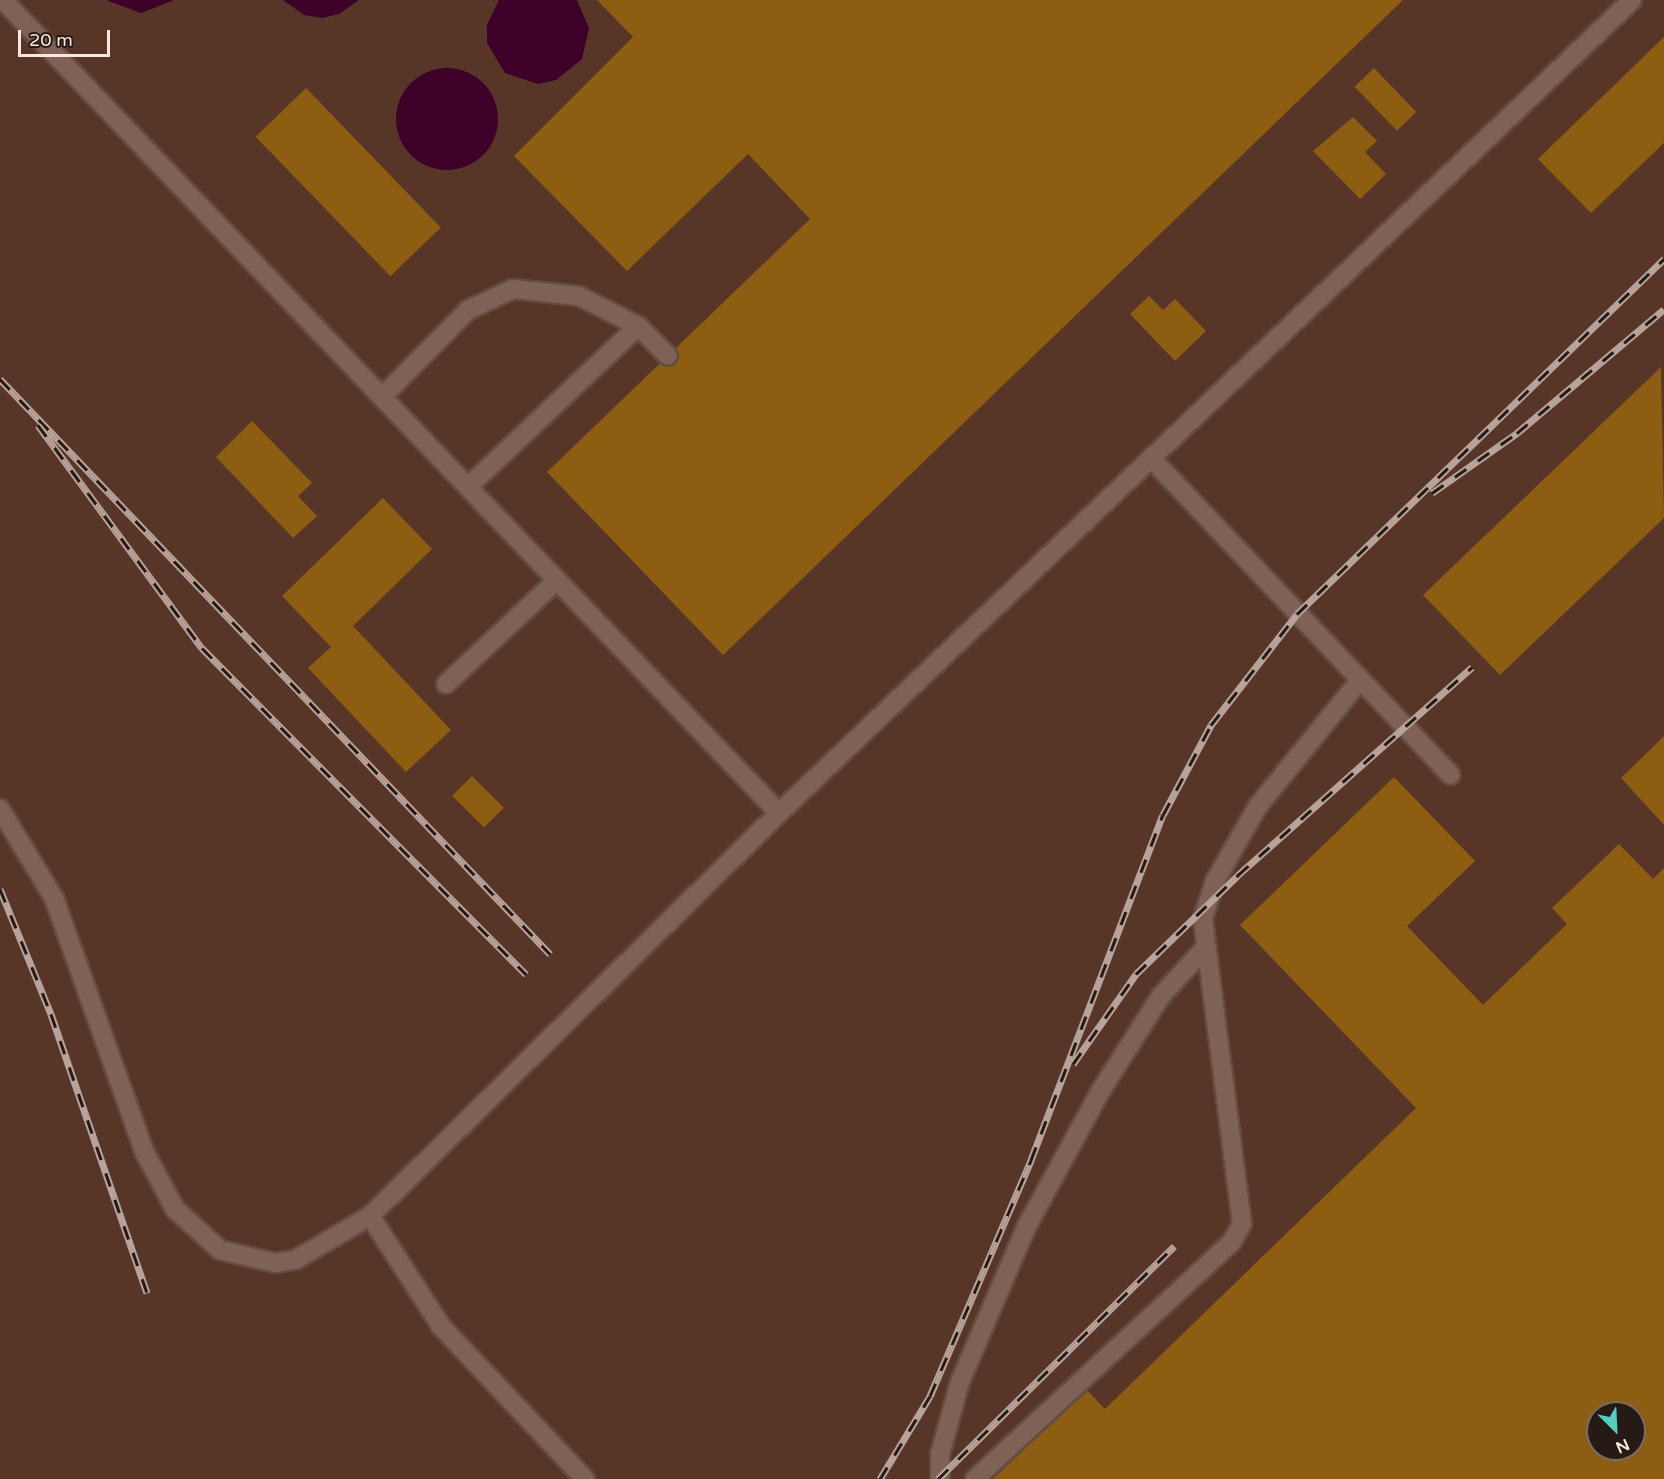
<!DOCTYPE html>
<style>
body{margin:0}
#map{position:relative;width:1664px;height:1479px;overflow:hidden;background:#492f24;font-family:"Varela Round",sans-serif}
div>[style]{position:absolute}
.built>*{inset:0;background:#573627}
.water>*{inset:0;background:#3e0028}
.round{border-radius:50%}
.building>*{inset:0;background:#8d5d12;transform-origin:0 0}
.roads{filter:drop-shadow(2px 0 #634d43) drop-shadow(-2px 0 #634d43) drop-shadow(0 2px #634d43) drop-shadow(0 -2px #634d43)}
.service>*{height:18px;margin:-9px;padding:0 9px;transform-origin:9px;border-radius:9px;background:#7f6155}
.rail>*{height:7px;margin-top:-3.5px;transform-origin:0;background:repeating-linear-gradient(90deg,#261a15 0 14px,#b8a39a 0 28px);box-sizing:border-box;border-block:2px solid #b8a39a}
span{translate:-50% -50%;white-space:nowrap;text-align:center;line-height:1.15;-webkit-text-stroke:4.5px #261a15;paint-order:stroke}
.north{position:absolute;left:1586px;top:1401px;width:60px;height:60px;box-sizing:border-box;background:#261a15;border:2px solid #7a6c66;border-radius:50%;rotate:156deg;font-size:16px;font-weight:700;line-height:24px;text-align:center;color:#f9e8e0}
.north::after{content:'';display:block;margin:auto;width:21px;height:27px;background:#57cec2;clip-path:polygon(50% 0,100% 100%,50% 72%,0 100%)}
.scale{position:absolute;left:18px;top:30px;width:92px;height:27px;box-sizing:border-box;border:3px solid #f9e8e0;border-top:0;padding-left:8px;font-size:18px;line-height:21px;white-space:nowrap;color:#f9e8e0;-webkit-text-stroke:4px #261a15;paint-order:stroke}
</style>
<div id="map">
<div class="built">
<div style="clip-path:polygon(evenodd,0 0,1664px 0,1664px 1479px,0 1479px,0 0,1598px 1413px,1634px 1413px,1634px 1449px,1598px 1449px,1598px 1413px)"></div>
</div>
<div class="water">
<div style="clip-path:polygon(106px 0,174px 0,141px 13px)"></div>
<div style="clip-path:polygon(283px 0,359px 0,339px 14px,322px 18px,304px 15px)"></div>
<div style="clip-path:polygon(499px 0,577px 0,589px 28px,582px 59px,556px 80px,538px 84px,505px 73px,487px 43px,487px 25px)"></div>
<div class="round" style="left:396px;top:68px;width:102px;height:102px"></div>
</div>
<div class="building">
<div style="clip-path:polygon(597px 0,1403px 0,723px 655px,547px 472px,810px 219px,748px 154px,627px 271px,514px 156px,633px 37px)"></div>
<div style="clip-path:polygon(1664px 37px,1664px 143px,1591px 213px,1538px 159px)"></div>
<div style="left:1374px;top:68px;width:61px;height:27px;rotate:46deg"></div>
<div style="left:306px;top:88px;width:194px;height:70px;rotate:46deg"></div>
<div style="clip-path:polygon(1353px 117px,1377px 141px,1365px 152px,1386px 174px,1360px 199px,1313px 151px)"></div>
<div style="clip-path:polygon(1149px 296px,1163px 310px,1175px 299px,1206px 331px,1175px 361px,1130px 314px)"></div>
<div style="clip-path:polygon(1661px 367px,1664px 518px,1500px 675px,1423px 595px)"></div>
<div style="clip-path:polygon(252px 421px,312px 483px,298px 496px,317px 516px,293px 538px,216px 457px)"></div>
<div style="clip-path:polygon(383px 498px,432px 549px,353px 626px,451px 730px,406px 772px,308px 668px,331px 647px,282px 596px)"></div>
<div style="clip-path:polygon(1664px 736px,1664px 825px,1621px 778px)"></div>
<div style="left:472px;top:776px;width:45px;height:28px;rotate:45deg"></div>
<div style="clip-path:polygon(evenodd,1394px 777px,1475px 861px,1407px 926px,1483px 1005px,1567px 924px,1552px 908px,1619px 844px,1653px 879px,1664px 868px,1664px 1479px,993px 1479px,1087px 1390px,1105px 1409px,1416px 1108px,1240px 925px,1394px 777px,1598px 1413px,1634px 1413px,1634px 1449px,1598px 1449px,1598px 1413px)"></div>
</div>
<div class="roads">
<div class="service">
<div style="left:3px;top:0;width:1124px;rotate:46.33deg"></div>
<div style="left:383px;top:396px;width:121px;rotate:-45.3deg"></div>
<div style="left:468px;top:310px;width:50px;rotate:-25deg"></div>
<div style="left:513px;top:289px;width:66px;rotate:6.1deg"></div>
<div style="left:579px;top:296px;width:66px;rotate:27deg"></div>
<div style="left:638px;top:326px;width:42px;rotate:45deg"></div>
<div style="left:1151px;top:458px;width:436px;rotate:46.6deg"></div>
<div style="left:469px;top:486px;width:233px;rotate:-43.4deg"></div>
<div style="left:446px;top:684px;width:152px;rotate:-43.1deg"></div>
<div style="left:0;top:809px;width:104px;rotate:58.8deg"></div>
<div style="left:54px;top:898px;width:271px;rotate:70.4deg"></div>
<div style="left:145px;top:1153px;width:64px;rotate:61.8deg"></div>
<div style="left:175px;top:1209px;width:61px;rotate:42.3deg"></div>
<div style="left:220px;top:1250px;width:57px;rotate:13.3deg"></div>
<div style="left:275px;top:1263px;width:20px;rotate:-9deg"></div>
<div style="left:295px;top:1260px;width:87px;rotate:-30.4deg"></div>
<div style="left:585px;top:1479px;width:210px;rotate:-133.3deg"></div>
<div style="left:441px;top:1326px;width:131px;rotate:-122.8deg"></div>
<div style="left:370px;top:1216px;width:574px;rotate:-44.58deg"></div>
<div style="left:779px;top:813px;width:1178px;rotate:-43.62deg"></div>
<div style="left:940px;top:1479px;width:25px;rotate:-90deg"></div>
<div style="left:940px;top:1454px;width:75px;rotate:-74.5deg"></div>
<div style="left:960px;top:1382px;width:170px;rotate:-66.8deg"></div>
<div style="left:1027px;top:1226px;width:153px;rotate:-61.4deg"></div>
<div style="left:1100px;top:1092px;width:114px;rotate:-57.6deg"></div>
<div style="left:1161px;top:996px;width:62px;rotate:-47.6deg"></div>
<div style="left:975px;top:1479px;width:348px;rotate:-42.7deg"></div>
<div style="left:1231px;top:1243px;width:22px;rotate:-60deg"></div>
<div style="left:1242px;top:1224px;width:308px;rotate:-97.3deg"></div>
<div style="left:1203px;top:918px;width:39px;rotate:-72deg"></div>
<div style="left:1215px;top:881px;width:86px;rotate:-60.2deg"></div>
<div style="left:1258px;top:806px;width:162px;rotate:-51deg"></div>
</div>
</div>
<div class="rail">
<div style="left:0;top:379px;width:796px;rotate:46.27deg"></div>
<div style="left:38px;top:425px;width:277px;rotate:53.7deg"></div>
<div style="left:202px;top:648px;width:460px;rotate:45.2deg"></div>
<div style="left:1432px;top:493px;width:104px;rotate:-35.2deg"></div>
<div style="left:1517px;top:433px;width:192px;rotate:-40.1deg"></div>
<div style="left:0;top:889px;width:135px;rotate:67.8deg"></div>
<div style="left:51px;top:1014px;width:295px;rotate:71deg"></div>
<div style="left:1073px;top:1064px;width:110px;rotate:-55deg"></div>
<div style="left:1136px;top:974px;width:142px;rotate:-44.1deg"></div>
<div style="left:1238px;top:875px;width:313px;rotate:-41.6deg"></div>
<div style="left:880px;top:1479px;width:97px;rotate:-58.9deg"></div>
<div style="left:930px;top:1396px;width:257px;rotate:-66.8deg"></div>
<div style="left:1031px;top:1160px;width:369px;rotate:-69.1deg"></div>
<div style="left:1163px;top:815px;width:102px;rotate:-61.9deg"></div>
<div style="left:1211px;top:725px;width:140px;rotate:-52.2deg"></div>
<div style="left:1297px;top:614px;width:511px;rotate:-44.05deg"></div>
<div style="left:938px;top:1479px;width:332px;rotate:-44.6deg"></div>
</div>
<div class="north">N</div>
<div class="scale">20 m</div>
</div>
